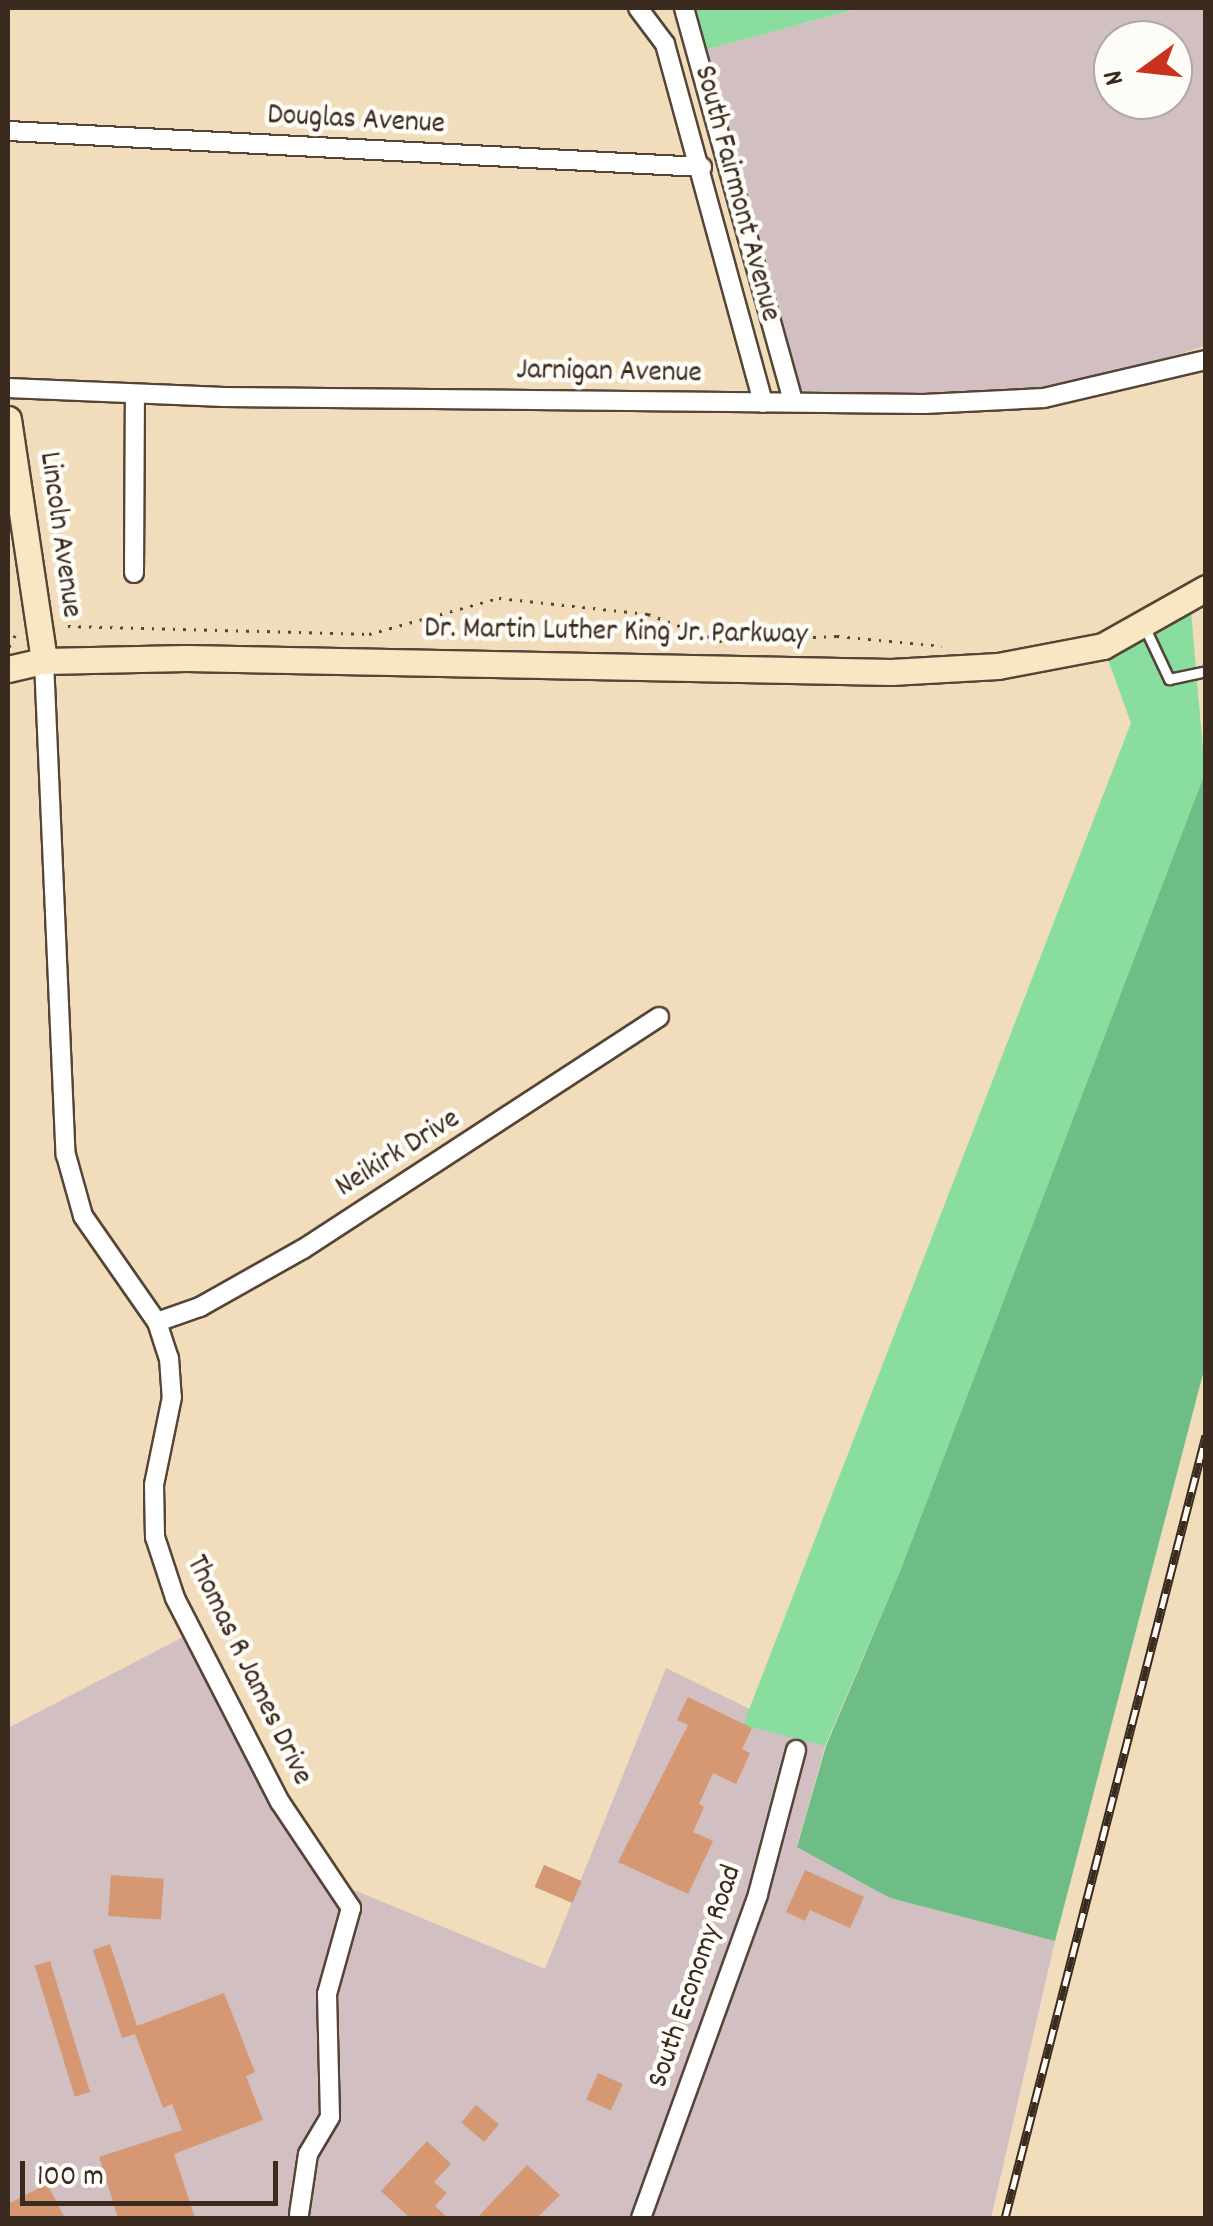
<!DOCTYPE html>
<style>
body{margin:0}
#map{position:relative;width:1213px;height:2226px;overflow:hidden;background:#f1ddbc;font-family:Dekko,sans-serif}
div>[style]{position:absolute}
.industrial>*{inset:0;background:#d2bfc1}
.green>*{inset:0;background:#88dd9f}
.forest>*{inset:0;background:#6ebc86}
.building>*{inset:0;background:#d69773;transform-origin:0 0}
.path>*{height:2.5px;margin-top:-1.25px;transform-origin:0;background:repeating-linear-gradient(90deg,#564536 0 2.5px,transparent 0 10.5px)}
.roads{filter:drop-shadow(2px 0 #564536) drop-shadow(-2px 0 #564536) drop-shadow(0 2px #564536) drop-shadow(0 -2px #564536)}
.lane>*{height:9px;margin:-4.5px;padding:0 4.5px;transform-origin:4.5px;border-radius:4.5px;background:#fff}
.street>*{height:18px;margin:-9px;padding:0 9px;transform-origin:9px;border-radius:9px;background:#fff}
.secondary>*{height:25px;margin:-12.5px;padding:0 12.5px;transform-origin:12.5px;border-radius:12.5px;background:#f9e7c3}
.rail>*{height:9px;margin-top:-4.5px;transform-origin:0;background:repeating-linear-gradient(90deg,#fdfcf7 0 15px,#3b2a1e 0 30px);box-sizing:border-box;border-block:2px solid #3b2a1e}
span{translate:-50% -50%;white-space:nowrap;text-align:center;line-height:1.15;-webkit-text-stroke:9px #fdfcf7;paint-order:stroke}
.street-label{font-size:30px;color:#3b2a1e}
.frame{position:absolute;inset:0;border:10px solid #3b2a1e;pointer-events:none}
.north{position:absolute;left:1093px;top:20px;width:100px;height:100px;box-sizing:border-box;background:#fdfcf7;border:2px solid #afa8a0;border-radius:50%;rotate:255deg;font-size:28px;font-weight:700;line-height:40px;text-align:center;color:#3b2a1e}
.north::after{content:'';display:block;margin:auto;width:35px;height:45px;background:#c8321e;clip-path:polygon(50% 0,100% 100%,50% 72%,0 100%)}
.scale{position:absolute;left:20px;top:2161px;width:258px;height:45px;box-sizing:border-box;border:5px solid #3b2a1e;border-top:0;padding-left:12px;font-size:30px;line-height:35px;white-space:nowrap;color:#3b2a1e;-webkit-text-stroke:8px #fdfcf7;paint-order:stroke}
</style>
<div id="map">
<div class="industrial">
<div style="clip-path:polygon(evenodd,861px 8px,1205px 8px,1205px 346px,1094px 380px,1026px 392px,793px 402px,697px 52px,861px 8px,1113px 40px,1173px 40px,1173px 100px,1113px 100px,1113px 40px)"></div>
<div style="clip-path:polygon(185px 1636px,292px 1827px,322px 1845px,344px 1886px,545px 1969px,666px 1668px,825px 1746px,797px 1846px,890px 1898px,1055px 1941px,991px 2218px,8px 2218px,8px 1728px)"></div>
</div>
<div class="green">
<div style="clip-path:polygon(684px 8px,860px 8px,697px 52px)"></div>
<div style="clip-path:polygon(1190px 600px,1205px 773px,901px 1569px,825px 1746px,743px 1725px,1131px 723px,1103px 646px)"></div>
</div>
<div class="forest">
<div style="clip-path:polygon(1205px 773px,1205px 1366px,1055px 1941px,890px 1898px,797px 1847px,826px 1746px,901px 1569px)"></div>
</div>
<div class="building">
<div style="clip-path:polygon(688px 1697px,752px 1728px,742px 1749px,750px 1753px,736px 1784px,713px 1773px,699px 1804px,704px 1807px,693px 1832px,713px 1841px,688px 1894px,618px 1862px,688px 1725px,677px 1720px)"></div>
<div style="left:544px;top:1865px;width:41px;height:24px;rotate:23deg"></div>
<div style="clip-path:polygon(805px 1870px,864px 1897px,850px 1928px,810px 1910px,805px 1921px,786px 1912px)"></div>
<div style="left:111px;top:1875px;width:53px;height:41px;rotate:4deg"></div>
<div style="clip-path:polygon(110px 1944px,137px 2026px,224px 1993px,255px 2072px,246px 2076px,263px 2120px,174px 2154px,195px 2218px,118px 2218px,99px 2157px,182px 2130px,172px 2104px,163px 2108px,135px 2034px,122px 2038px,93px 1950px)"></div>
<div style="left:50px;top:1961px;width:137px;height:16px;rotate:73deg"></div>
<div style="left:598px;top:2073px;width:27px;height:29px;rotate:24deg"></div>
<div style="left:476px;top:2105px;width:30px;height:23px;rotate:40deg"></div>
<div style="clip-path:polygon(427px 2141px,451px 2164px,434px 2182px,447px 2193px,435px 2206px,448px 2218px,410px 2218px,381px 2191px)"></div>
<div style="clip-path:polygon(527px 2165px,560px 2195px,537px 2218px,477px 2218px)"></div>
<div style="clip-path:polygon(47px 2184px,65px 2218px,11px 2218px,8px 2204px)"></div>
</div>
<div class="path">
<div style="left:68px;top:626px;width:301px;rotate:1.5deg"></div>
<div style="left:369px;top:634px;width:135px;rotate:-15.5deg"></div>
<div style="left:499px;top:598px;width:150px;rotate:6.1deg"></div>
<div style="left:648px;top:614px;width:76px;rotate:20.8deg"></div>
<div style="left:719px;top:641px;width:118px;rotate:-2.4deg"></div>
<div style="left:837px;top:636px;width:105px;rotate:5.4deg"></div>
<div style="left:9px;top:647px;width:13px;rotate:-63deg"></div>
</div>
<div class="roads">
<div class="lane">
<div style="left:1144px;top:626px;width:59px;rotate:64.7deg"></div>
<div style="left:1169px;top:679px;width:38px;rotate:-12deg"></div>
</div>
<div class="street">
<div style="left:638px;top:8px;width:45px;rotate:53.1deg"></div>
<div style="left:665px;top:44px;width:372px;rotate:74.7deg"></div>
<div style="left:684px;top:8px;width:409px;rotate:74.5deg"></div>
<div style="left:8px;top:131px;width:695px;rotate:2.97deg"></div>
<div style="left:8px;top:388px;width:216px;rotate:2.4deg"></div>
<div style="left:224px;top:397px;width:700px;rotate:0.57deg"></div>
<div style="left:924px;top:404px;width:120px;rotate:-2.9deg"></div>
<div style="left:1044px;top:398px;width:166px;rotate:-13.2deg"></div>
<div style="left:134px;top:573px;width:178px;rotate:-89.7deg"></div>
<div style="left:44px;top:661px;width:494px;rotate:87.5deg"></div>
<div style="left:66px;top:1155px;width:63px;rotate:74.4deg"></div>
<div style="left:83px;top:1216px;width:129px;rotate:55.1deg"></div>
<div style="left:157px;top:1322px;width:38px;rotate:72deg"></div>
<div style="left:169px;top:1358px;width:39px;rotate:86deg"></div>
<div style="left:172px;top:1397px;width:90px;rotate:101.6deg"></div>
<div style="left:154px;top:1485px;width:52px;rotate:88.9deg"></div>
<div style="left:155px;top:1537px;width:64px;rotate:71.8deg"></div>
<div style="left:175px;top:1598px;width:229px;rotate:62.8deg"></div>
<div style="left:280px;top:1802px;width:128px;rotate:56.2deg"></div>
<div style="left:351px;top:1908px;width:89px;rotate:105.6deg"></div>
<div style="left:327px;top:1994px;width:123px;rotate:88.6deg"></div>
<div style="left:330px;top:2117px;width:43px;rotate:120.7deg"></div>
<div style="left:308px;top:2154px;width:61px;rotate:98.5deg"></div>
<div style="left:157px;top:1322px;width:46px;rotate:-19.2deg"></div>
<div style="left:200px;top:1307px;width:118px;rotate:-29.4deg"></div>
<div style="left:303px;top:1249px;width:425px;rotate:-33.1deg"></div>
<div style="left:641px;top:2218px;width:344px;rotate:-70.1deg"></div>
<div style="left:758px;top:1894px;width:149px;rotate:-75.2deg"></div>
</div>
<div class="secondary">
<div style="left:8px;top:419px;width:245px;rotate:81.5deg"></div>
<div style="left:8px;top:669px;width:37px;rotate:-13deg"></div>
<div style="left:44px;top:661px;width:142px;rotate:-1.2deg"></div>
<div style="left:186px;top:658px;width:705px;rotate:1.14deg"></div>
<div style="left:891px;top:672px;width:107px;rotate:-3.2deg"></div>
<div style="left:998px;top:666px;width:107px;rotate:-10.8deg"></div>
<div style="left:1103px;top:646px;width:118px;rotate:-29.4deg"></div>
</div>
</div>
<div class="rail">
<div style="left:1005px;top:2218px;width:808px;rotate:-75.6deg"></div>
</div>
<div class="street-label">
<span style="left:356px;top:122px;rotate:3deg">Douglas Avenue</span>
<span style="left:735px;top:194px;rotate:75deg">South Fairmont Avenue</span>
<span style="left:609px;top:374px;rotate:1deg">Jarnigan Avenue</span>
<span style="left:58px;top:535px;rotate:82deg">Lincoln Avenue</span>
<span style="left:616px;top:634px;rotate:1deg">Dr. Martin Luther King Jr. Parkway</span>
<span style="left:399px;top:1155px;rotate:-32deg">Neikirk Drive</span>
<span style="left:247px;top:1671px;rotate:64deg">Thomas R James Drive</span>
<span style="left:697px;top:1977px;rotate:-71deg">South Economy Road</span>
</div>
<div class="frame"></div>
<div class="north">N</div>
<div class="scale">100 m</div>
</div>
